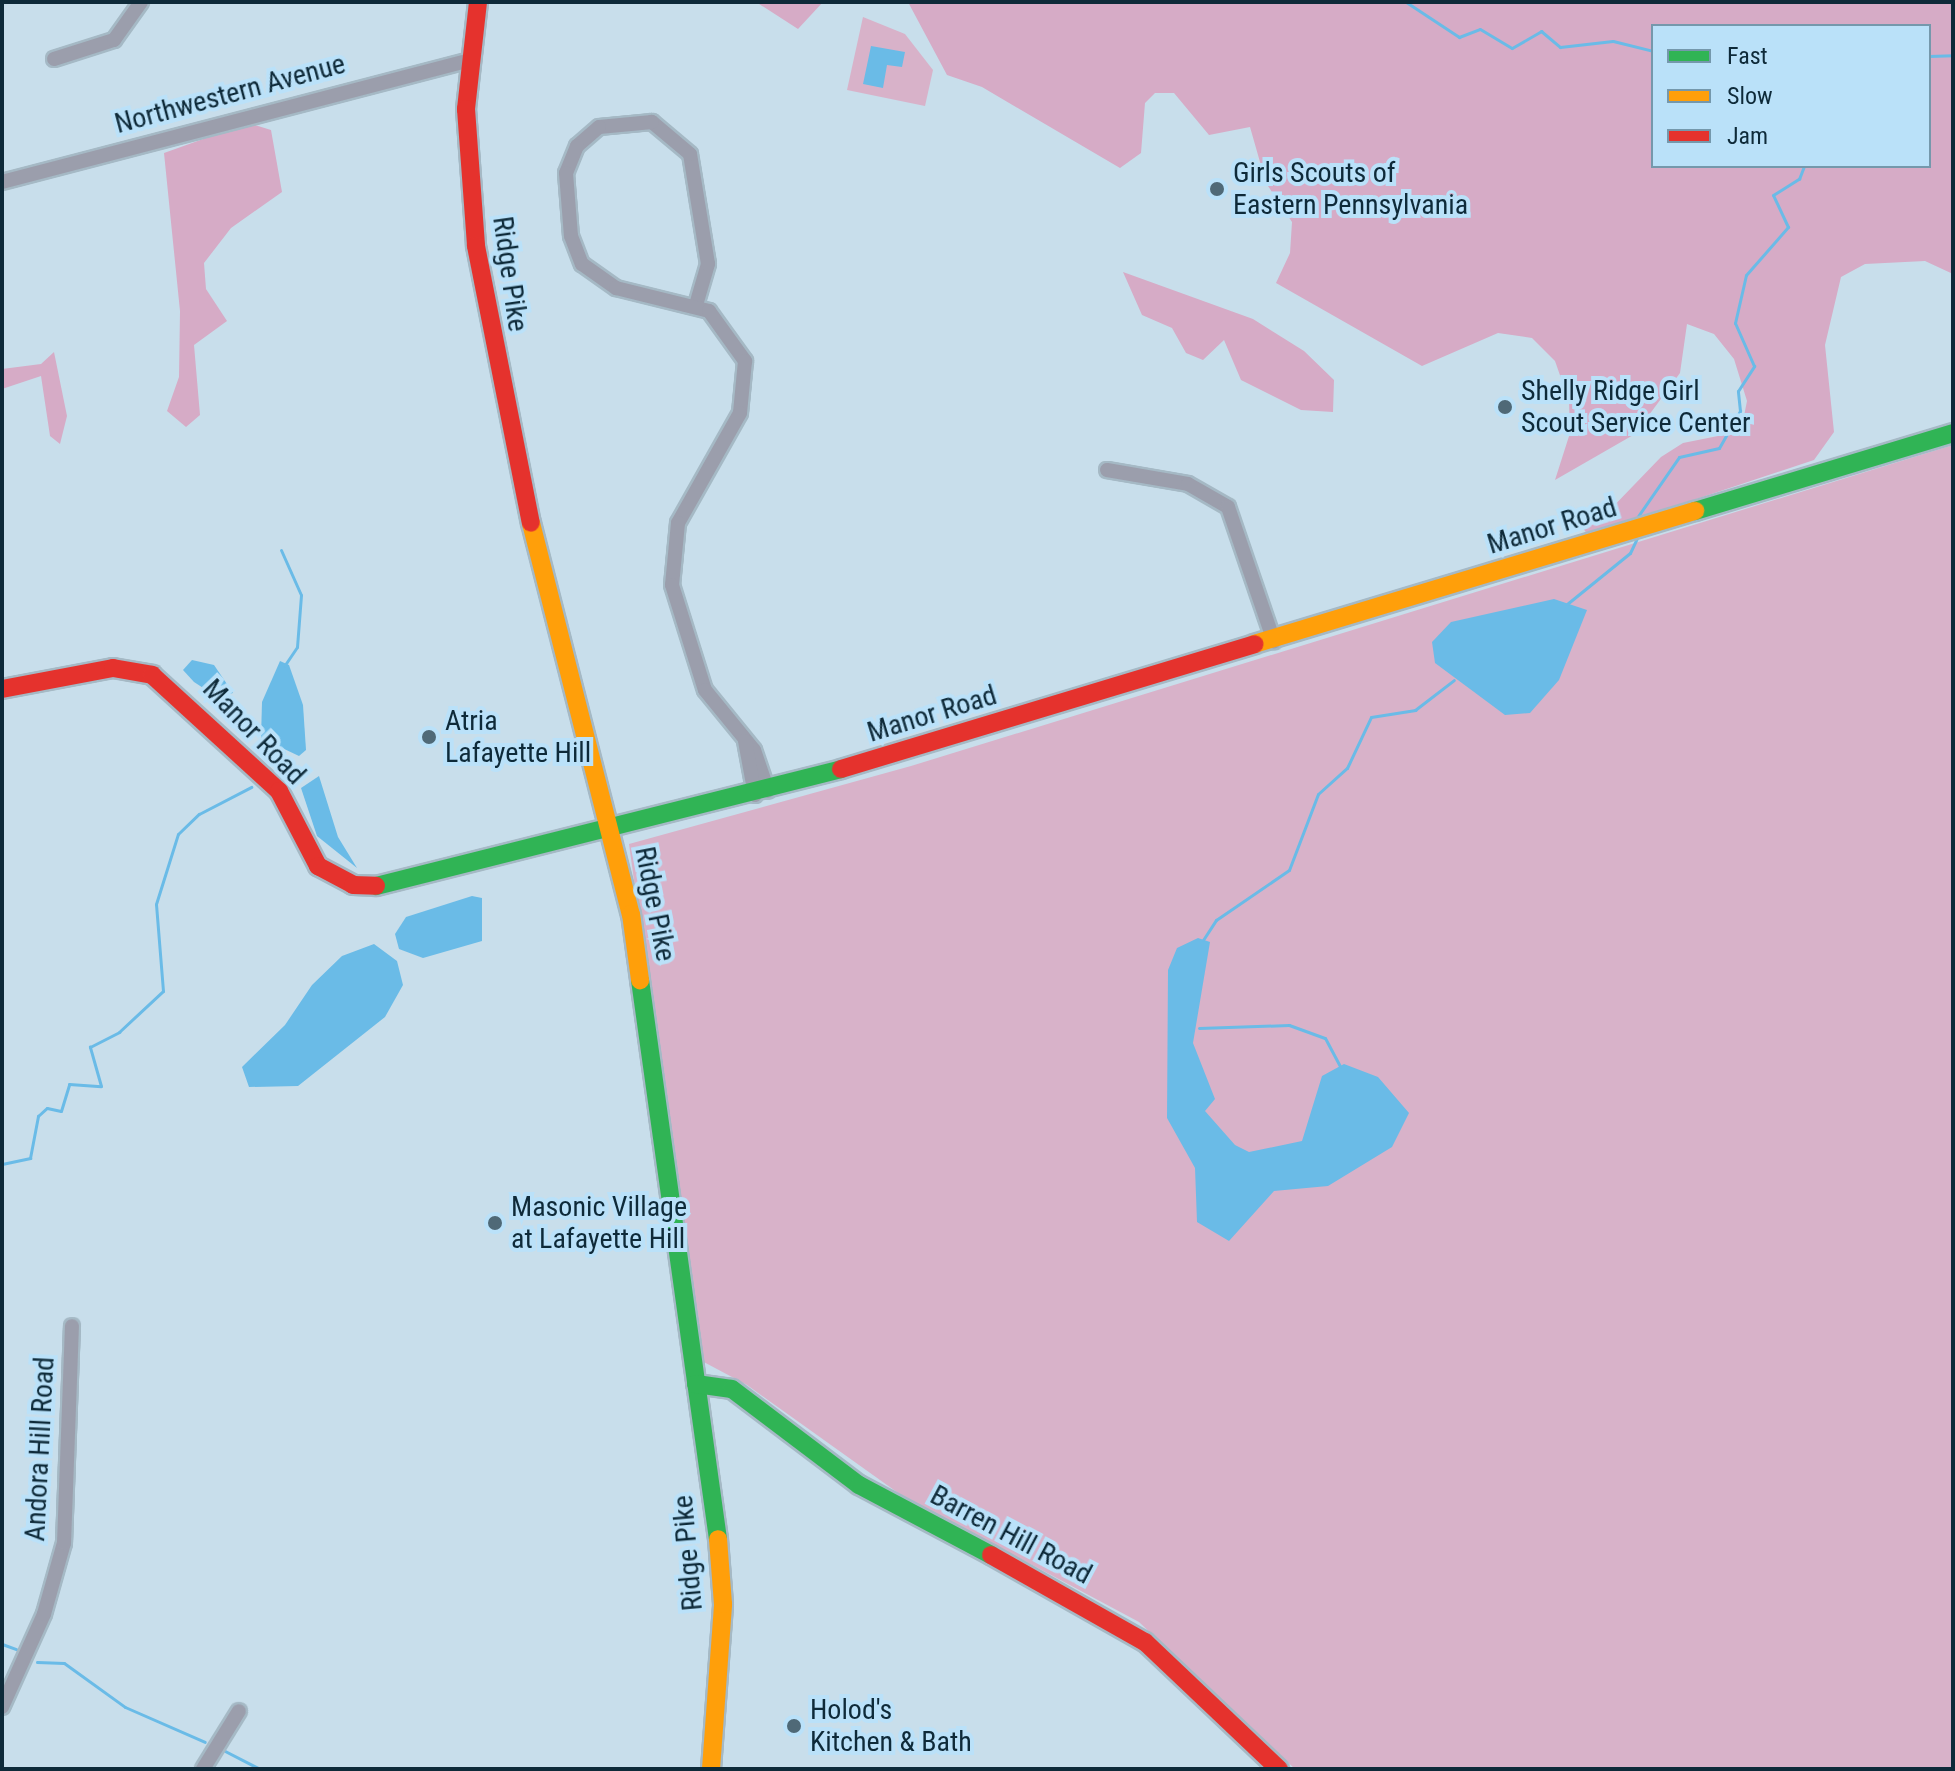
<!DOCTYPE html>
<style>
body{margin:0}
#map{position:relative;width:1955px;height:1771px;overflow:hidden;background:#c8deeb;font-family:"Roboto Condensed",sans-serif}
div>[style]{position:absolute}
.green>*{inset:0;background:#d8b2c9}
.forest>*{inset:0;background:#d6abc6}
.water>*{inset:0;background:#6abbe7}
.stream>*{height:3px;margin:-1.5px;padding:0 1.5px;transform-origin:1.5px;border-radius:1.5px;background:#6abbe7}
.roads{filter:drop-shadow(2px 0 #a5b9c5) drop-shadow(-2px 0 #a5b9c5) drop-shadow(0 2px #a5b9c5) drop-shadow(0 -2px #a5b9c5)}
.street>*{height:14px;margin:-7px;padding:0 7px;transform-origin:7px;border-radius:7px;background:#9b9eac}
.fast>*{height:18px;margin:-9px;padding:0 9px;transform-origin:9px;border-radius:9px;background:#30b455}
.slow>*{height:18px;margin:-9px;padding:0 9px;transform-origin:9px;border-radius:9px;background:#ff9f0a}
.jam>*{height:18px;margin:-9px;padding:0 9px;transform-origin:9px;border-radius:9px;background:#e5322d}
.dots>*{width:22px;height:22px;translate:-50% -50%;box-sizing:border-box;border:4px solid #bae1f9;border-radius:50%}
span{translate:-50% -50%;white-space:nowrap;text-align:center;line-height:1.15;-webkit-text-stroke:8px #bae1f9;paint-order:stroke}
.street-label{font-size:28px;color:#0e2a39}
.poi-label{font-size:28px;color:#0e2a39}
.left{translate:0 -50%;text-align:left}
.frame{position:absolute;inset:0;border:4px solid #0e2a39;pointer-events:none}
.legend{position:absolute;left:1651px;top:24px;width:280px;height:144px;box-sizing:border-box;background:#bae1f9;border:2px solid #7598ac;margin:0;padding:10px 14px;list-style:none;font-size:24px;color:#0e2a39}
.legend li{display:flex;align-items:center;gap:16px;height:40px}
.legend b{width:40px;border:2px solid #7598ac}
</style>
<div id="map">
<div class="green">
<div style="clip-path:polygon(863px 17px,905px 34px,933px 70px,925px 106px,847px 90px)"></div>
<div style="clip-path:polygon(1953px 445px,1953px 1769px,1295px 1769px,1139px 1622px,901px 1495px,747px 1385px,700px 1360px,629px 844px,911px 766px)"></div>
</div>
<div class="forest">
<div style="clip-path:polygon(756px 2px,823px 2px,798px 29px)"></div>
<div style="clip-path:polygon(evenodd,908px 2px,1953px 2px,1953px 274px,1925px 261px,1865px 264px,1841px 277px,1825px 345px,1834px 432px,1814px 460px,1588px 535px,1582px 527px,1606px 514px,1661px 457px,1683px 443px,1728px 434px,1744px 416px,1747px 401px,1734px 359px,1714px 334px,1687px 324px,1680px 373px,1635px 434px,1555px 480px,1570px 433px,1569px 401px,1555px 361px,1532px 338px,1498px 333px,1422px 366px,1276px 283px,1290px 253px,1292px 222px,1266px 183px,1250px 127px,1209px 135px,1174px 93px,1155px 93px,1145px 103px,1141px 153px,1120px 168px,982px 87px,947px 75px,908px 2px,1653px 26px,1929px 26px,1929px 166px,1653px 166px,1653px 26px)"></div>
<div style="clip-path:polygon(248px 123px,271px 130px,282px 192px,231px 228px,204px 263px,206px 289px,227px 321px,194px 345px,200px 415px,186px 427px,167px 411px,179px 377px,180px 311px,164px 153px)"></div>
<div style="clip-path:polygon(1123px 272px,1253px 319px,1304px 351px,1334px 380px,1333px 412px,1301px 410px,1241px 380px,1224px 340px,1203px 360px,1186px 353px,1172px 328px,1142px 315px)"></div>
<div style="clip-path:polygon(54px 352px,67px 416px,60px 444px,50px 436px,41px 376px,2px 389px,2px 369px,41px 364px)"></div>
</div>
<div class="water">
<div style="clip-path:polygon(871px 46px,905px 52px,902px 67px,887px 65px,883px 88px,863px 84px)"></div>
<div style="clip-path:polygon(1554px 599px,1587px 610px,1559px 680px,1530px 713px,1505px 715px,1435px 663px,1432px 642px,1451px 622px)"></div>
<div style="clip-path:polygon(192px 660px,214px 665px,233px 693px,217px 697px,194px 682px,183px 670px)"></div>
<div style="clip-path:polygon(280px 661px,289px 665px,303px 705px,306px 750px,299px 756px,261px 738px,262px 702px)"></div>
<div style="clip-path:polygon(319px 776px,338px 837px,357px 868px,317px 836px,301px 788px)"></div>
<div style="clip-path:polygon(472px 896px,482px 898px,482px 941px,423px 958px,399px 949px,395px 934px,406px 917px)"></div>
<div style="clip-path:polygon(1198px 938px,1210px 942px,1193px 1043px,1215px 1099px,1205px 1111px,1235px 1145px,1249px 1152px,1302px 1141px,1322px 1076px,1344px 1064px,1378px 1077px,1409px 1113px,1392px 1147px,1328px 1186px,1274px 1191px,1229px 1241px,1197px 1222px,1195px 1168px,1167px 1118px,1168px 970px,1177px 948px)"></div>
<div style="clip-path:polygon(374px 944px,397px 961px,403px 985px,385px 1017px,298px 1086px,249px 1087px,242px 1067px,285px 1025px,312px 985px,342px 956px)"></div>
</div>
<div class="stream">
<div style="left:1359px;top:2px;width:1px"></div>
<div style="left:1406px;top:2px;width:64px;rotate:33.4deg"></div>
<div style="left:1459px;top:37px;width:22px;rotate:-21deg"></div>
<div style="left:1480px;top:29px;width:37px;rotate:31deg"></div>
<div style="left:1512px;top:48px;width:34px;rotate:-30deg"></div>
<div style="left:1541px;top:31px;width:25px;rotate:40deg"></div>
<div style="left:1560px;top:47px;width:53px;rotate:-6.5deg"></div>
<div style="left:1613px;top:41px;width:41px;rotate:14deg"></div>
<div style="left:1929px;top:56px;width:24px;rotate:-2deg"></div>
<div style="left:1634px;top:522px;width:79px;rotate:-55.3deg"></div>
<div style="left:1679px;top:457px;width:41px;rotate:-12.7deg"></div>
<div style="left:1719px;top:448px;width:43px;rotate:-60.4deg"></div>
<div style="left:1740px;top:411px;width:20px;rotate:-96deg"></div>
<div style="left:1738px;top:391px;width:30px;rotate:-57deg"></div>
<div style="left:1754px;top:366px;width:47px;rotate:-113.8deg"></div>
<div style="left:1735px;top:323px;width:49px;rotate:-77.1deg"></div>
<div style="left:1746px;top:275px;width:64px;rotate:-48.8deg"></div>
<div style="left:1788px;top:227px;width:35px;rotate:-115deg"></div>
<div style="left:1773px;top:195px;width:31px;rotate:-32deg"></div>
<div style="left:1799px;top:179px;width:14px;rotate:-69deg"></div>
<div style="left:281px;top:550px;width:49px;rotate:66deg"></div>
<div style="left:301px;top:595px;width:52px;rotate:94.4deg"></div>
<div style="left:297px;top:647px;width:22px;rotate:124deg"></div>
<div style="left:1567px;top:604px;width:81px;rotate:-39deg"></div>
<div style="left:1630px;top:553px;width:17px;rotate:-65deg"></div>
<div style="left:277px;top:762px;width:12px;rotate:-55deg"></div>
<div style="left:1203px;top:940px;width:24px;rotate:-57deg"></div>
<div style="left:1216px;top:920px;width:88px;rotate:-34.4deg"></div>
<div style="left:1289px;top:870px;width:81px;rotate:-69.1deg"></div>
<div style="left:1318px;top:794px;width:39px;rotate:-42deg"></div>
<div style="left:1347px;top:768px;width:56px;rotate:-64.8deg"></div>
<div style="left:1371px;top:717px;width:45px;rotate:-9deg"></div>
<div style="left:1415px;top:710px;width:49px;rotate:-37.6deg"></div>
<div style="left:1199px;top:1028px;width:90px;rotate:-1.9deg"></div>
<div style="left:1289px;top:1025px;width:38px;rotate:20deg"></div>
<div style="left:1325px;top:1038px;width:32px;rotate:62deg"></div>
<div style="left:2px;top:1164px;width:29px;rotate:-12deg"></div>
<div style="left:30px;top:1158px;width:43px;rotate:-79.2deg"></div>
<div style="left:38px;top:1116px;width:12px;rotate:-42deg"></div>
<div style="left:47px;top:1108px;width:14px;rotate:12deg"></div>
<div style="left:61px;top:1111px;width:28px;rotate:-73deg"></div>
<div style="left:69px;top:1084px;width:32px;rotate:4deg"></div>
<div style="left:101px;top:1086px;width:41px;rotate:-105.8deg"></div>
<div style="left:90px;top:1047px;width:33px;rotate:-27deg"></div>
<div style="left:119px;top:1032px;width:60px;rotate:-43deg"></div>
<div style="left:163px;top:991px;width:87px;rotate:-94.6deg"></div>
<div style="left:156px;top:904px;width:73px;rotate:-72.6deg"></div>
<div style="left:178px;top:834px;width:29px;rotate:-44deg"></div>
<div style="left:199px;top:814px;width:59px;rotate:-27.4deg"></div>
<div style="left:2px;top:1644px;width:15px;rotate:20deg"></div>
<div style="left:37px;top:1662px;width:27px;rotate:2deg"></div>
<div style="left:64px;top:1663px;width:75px;rotate:35.8deg"></div>
<div style="left:125px;top:1707px;width:87px;rotate:23.6deg"></div>
<div style="left:223px;top:1750px;width:42px;rotate:27.2deg"></div>
</div>
<div class="roads">
<div class="street">
<div style="left:54px;top:59px;width:63px;rotate:-17.6deg"></div>
<div style="left:114px;top:40px;width:47px;rotate:-54.6deg"></div>
<div style="left:2px;top:182px;width:486px;rotate:-14.6deg"></div>
<div style="left:696px;top:305px;width:43px;rotate:-73.7deg"></div>
<div style="left:708px;top:264px;width:111px;rotate:-99.3deg"></div>
<div style="left:690px;top:154px;width:50px;rotate:-139.9deg"></div>
<div style="left:652px;top:122px;width:53px;rotate:174.6deg"></div>
<div style="left:599px;top:127px;width:29px;rotate:139deg"></div>
<div style="left:577px;top:146px;width:29px;rotate:112deg"></div>
<div style="left:566px;top:173px;width:63px;rotate:85.5deg"></div>
<div style="left:571px;top:236px;width:30px;rotate:69deg"></div>
<div style="left:582px;top:264px;width:42px;rotate:35.2deg"></div>
<div style="left:616px;top:288px;width:96px;rotate:13.9deg"></div>
<div style="left:709px;top:311px;width:62px;rotate:54.2deg"></div>
<div style="left:745px;top:361px;width:52px;rotate:95.5deg"></div>
<div style="left:740px;top:413px;width:126px;rotate:119.4deg"></div>
<div style="left:678px;top:523px;width:62px;rotate:95.5deg"></div>
<div style="left:672px;top:585px;width:110px;rotate:72.6deg"></div>
<div style="left:705px;top:690px;width:77px;rotate:50.8deg"></div>
<div style="left:754px;top:750px;width:43px;rotate:71.1deg"></div>
<div style="left:1107px;top:470px;width:82px;rotate:9.8deg"></div>
<div style="left:1188px;top:484px;width:46px;rotate:29.9deg"></div>
<div style="left:1228px;top:507px;width:142px;rotate:71.1deg"></div>
<div style="left:745px;top:741px;width:55px;rotate:79.5deg"></div>
<div style="left:2px;top:1707px;width:102px;rotate:-65.7deg"></div>
<div style="left:44px;top:1614px;width:74px;rotate:-74.3deg"></div>
<div style="left:64px;top:1543px;width:217px;rotate:-87.9deg"></div>
<div style="left:203px;top:1769px;width:68px;rotate:-58.2deg"></div>
</div>
<div class="fast">
<div style="left:1695px;top:511px;width:270px;rotate:-16.8deg"></div>
<div style="left:376px;top:886px;width:479px;rotate:-14.1deg"></div>
<div style="left:640px;top:980px;width:564px;rotate:82.06deg"></div>
<div style="left:696px;top:1384px;width:36px;rotate:8deg"></div>
<div style="left:732px;top:1389px;width:159px;rotate:37.1deg"></div>
<div style="left:859px;top:1485px;width:149px;rotate:27.9deg"></div>
</div>
<div class="slow">
<div style="left:531px;top:523px;width:404px;rotate:75.7deg"></div>
<div style="left:631px;top:914px;width:67px;rotate:82.2deg"></div>
<div style="left:1254px;top:644px;width:461px;rotate:-16.8deg"></div>
<div style="left:711px;top:1769px;width:165px;rotate:-85.8deg"></div>
<div style="left:723px;top:1604px;width:65px;rotate:-94.4deg"></div>
</div>
<div class="jam">
<div style="left:478px;top:2px;width:108px;rotate:96.4deg"></div>
<div style="left:466px;top:109px;width:137px;rotate:85.8deg"></div>
<div style="left:476px;top:246px;width:282px;rotate:78.8deg"></div>
<div style="left:2px;top:689px;width:113px;rotate:-10.7deg"></div>
<div style="left:113px;top:668px;width:40px;rotate:10deg"></div>
<div style="left:152px;top:675px;width:172px;rotate:42.4deg"></div>
<div style="left:279px;top:791px;width:85px;rotate:62.5deg"></div>
<div style="left:318px;top:866px;width:40px;rotate:28deg"></div>
<div style="left:353px;top:885px;width:23px;rotate:2deg"></div>
<div style="left:841px;top:769px;width:432px;rotate:-16.8deg"></div>
<div style="left:991px;top:1555px;width:177px;rotate:29.5deg"></div>
<div style="left:1145px;top:1642px;width:185px;rotate:43.5deg"></div>
</div>
</div>
<div class="dots">
<div style="left:1217px;top:189px;background:#4f6977"></div>
<div style="left:1505px;top:407px;background:#4f6977"></div>
<div style="left:429px;top:737px;background:#4f6977"></div>
<div style="left:495px;top:1223px;background:#4f6977"></div>
<div style="left:794px;top:1726px;background:#4f6977"></div>
</div>
<div class="street-label">
<span style="left:230px;top:94px;rotate:-15deg">Northwestern Avenue</span>
<span style="left:510px;top:274px;rotate:82deg">Ridge Pike</span>
<span style="left:1552px;top:526px;rotate:-17deg">Manor Road</span>
<span style="left:932px;top:714px;rotate:-17deg">Manor Road</span>
<span style="left:254px;top:732px;rotate:46deg">Manor Road</span>
<span style="left:655px;top:904px;rotate:79deg">Ridge Pike</span>
<span style="left:40px;top:1449px;rotate:-87deg">Andora Hill Road</span>
<span style="left:1011px;top:1535px;rotate:28deg">Barren Hill Road</span>
<span style="left:688px;top:1553px;rotate:-95deg">Ridge Pike</span>
</div>
<div class="poi-label">
<span class="left" style="left:1233px;top:189px">Girls Scouts of<br>Eastern Pennsylvania</span>
<span class="left" style="left:1521px;top:407px">Shelly Ridge Girl<br>Scout Service Center</span>
<span class="left" style="left:445px;top:737px">Atria<br>Lafayette Hill</span>
<span class="left" style="left:511px;top:1223px">Masonic Village<br>at Lafayette Hill</span>
<span class="left" style="left:810px;top:1726px">Holod's<br>Kitchen &amp; Bath</span>
</div>
<div class="frame"></div>
<ul class="legend">
<li><b style="height:10px;background:#30b455"></b>Fast</li>
<li><b style="height:10px;background:#ff9f0a"></b>Slow</li>
<li><b style="height:10px;background:#e5322d"></b>Jam</li>
</ul>
</div>
